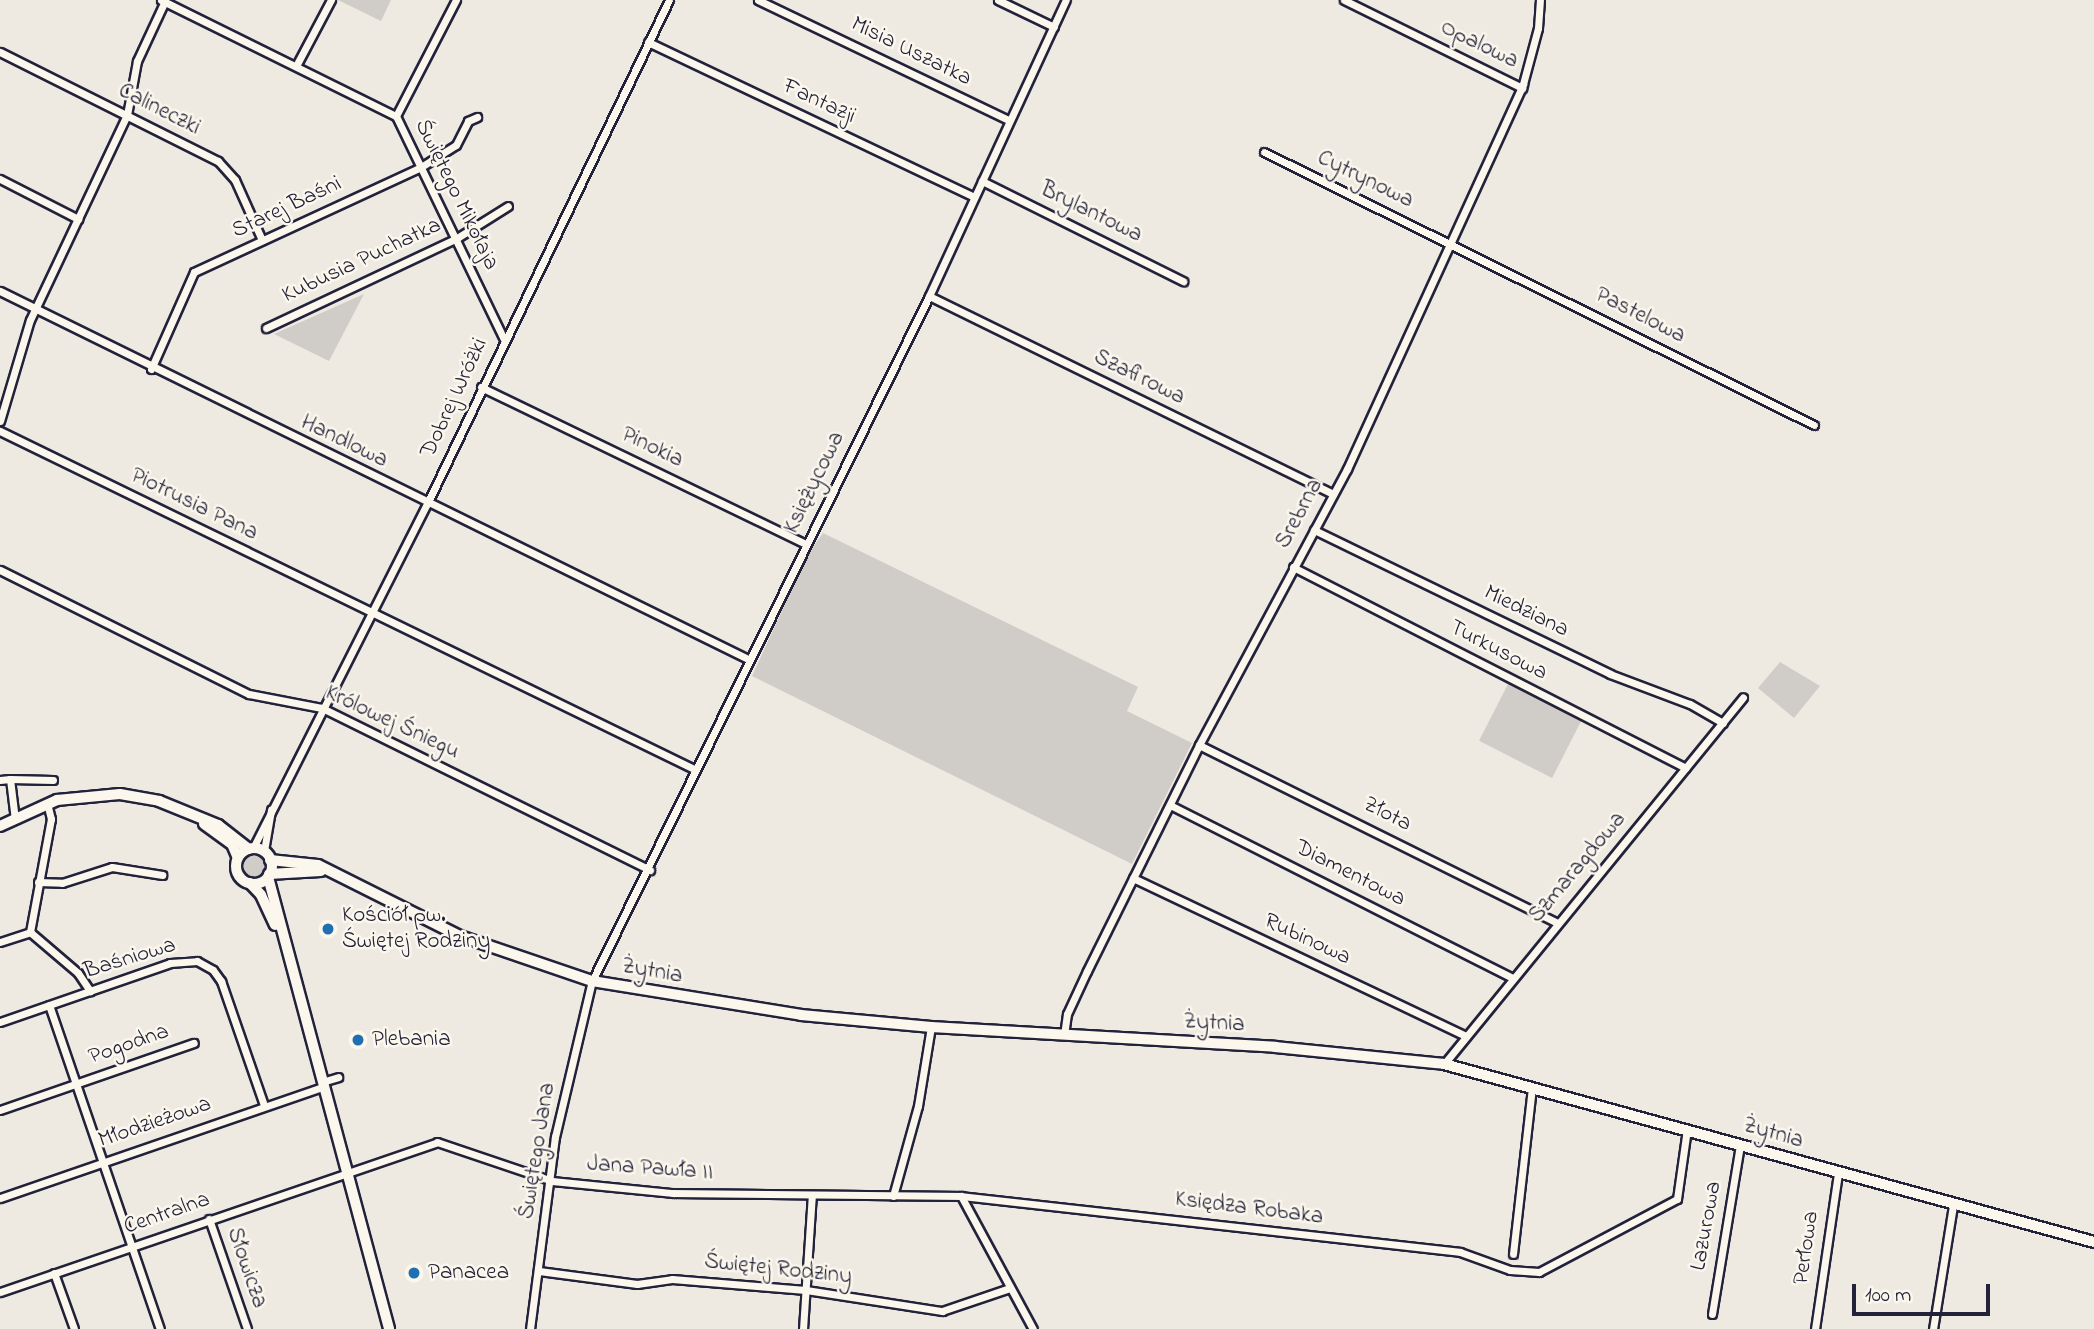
<!DOCTYPE html>
<meta charset="utf-8">
<style>
body{margin:0}
#map{position:relative;width:2094px;height:1329px;overflow:hidden;background:#eeeae2;font-family:"Indie Flower",sans-serif}
div>[style]{position:absolute}
.green>*{inset:0;background:#d0cdc9;transform-origin:0 0}
.round{border-radius:50%}
.roads{filter:drop-shadow(2px 0 #22223b) drop-shadow(-2px 0 #22223b) drop-shadow(0 2px #22223b) drop-shadow(0 -2px #22223b)}
.street>*{height:7px;margin:-3.5px;padding:0 3.5px;transform-origin:3.5px;border-radius:3.5px;background:#fbf7ec}
.secondary>*{height:10px;margin:-5px;padding:0 5px;transform-origin:5px;border-radius:5px;background:#fbf7ec}
.secondary>.ring{margin:-5px;padding:0;box-sizing:content-box;background:none;border:10px solid #fbf7ec;border-radius:50%}
.dots>*{width:19px;height:19px;translate:-50% -50%;box-sizing:border-box;border:4px solid #fbf7ec;border-radius:50%}
span{translate:-50% -50%;white-space:nowrap;text-align:center;line-height:1.15;-webkit-text-stroke:5px #fbf7ec;paint-order:stroke}
.street-label{font-size:23px;color:#22223b}
.poi-label{font-size:23px;color:#22223b}
.left{translate:0 -50%;text-align:left}
.scale{position:absolute;left:1852px;top:1284px;width:138px;height:32px;box-sizing:border-box;border:4px solid #22223b;border-top:0;padding-left:9px;font-size:21px;line-height:24px;white-space:nowrap;color:#22223b;-webkit-text-stroke:5px #fbf7ec;paint-order:stroke}
</style>
<div id="map">
<div class="green">
<div style="clip-path:polygon(338px 0,391px 0,381px 21px)"></div>
<div style="clip-path:polygon(364px 294px,329px 361px,274px 334px)"></div>
<div style="clip-path:polygon(823px 533px,1138px 687px,1127px 711px,1192px 743px,1132px 864px,752px 676px,808px 554px)"></div>
<div style="clip-path:polygon(1780px 662px,1820px 686px,1794px 718px,1758px 688px)"></div>
<div style="left:1509px;top:682px;width:82px;height:66px;rotate:27deg"></div>
<div class="round" style="left:243px;top:855px;width:22px;height:22px"></div>
</div>
<div class="roads">
<div class="street">
<div style="left:161px;top:0;width:262px;rotate:26.3deg"></div>
<div style="left:396px;top:116px;width:248px;rotate:64.2deg"></div>
<div style="left:758px;top:0;width:278px;rotate:25.6deg"></div>
<div style="left:998px;top:0;width:62px;rotate:25.7deg"></div>
<div style="left:1344px;top:0;width:199px;rotate:26.3deg"></div>
<div style="left:648px;top:42px;width:361px;rotate:25.4deg"></div>
<div style="left:0;top:52px;width:244px;rotate:26.6deg"></div>
<div style="left:218px;top:161px;width:25px;rotate:48deg"></div>
<div style="left:235px;top:180px;width:66px;rotate:65.8deg"></div>
<div style="left:296px;top:66px;width:75px;rotate:-62.1deg"></div>
<div style="left:396px;top:116px;width:131px;rotate:-62.7deg"></div>
<div style="left:1264px;top:152px;width:614px;rotate:26.4deg"></div>
<div style="left:0;top:179px;width:88px;rotate:27.1deg"></div>
<div style="left:982px;top:181px;width:225px;rotate:26.5deg"></div>
<div style="left:0;top:291px;width:834px;rotate:26.2deg"></div>
<div style="left:929px;top:296px;width:450px;rotate:26.1deg"></div>
<div style="left:266px;top:328px;width:211px;rotate:-25.2deg"></div>
<div style="left:457px;top:238px;width:60px;rotate:-32.1deg"></div>
<div style="left:151px;top:369px;width:106px;rotate:-66.1deg"></div>
<div style="left:194px;top:272px;width:250px;rotate:-24.8deg"></div>
<div style="left:421px;top:167px;width:41px;rotate:-32.2deg"></div>
<div style="left:456px;top:145px;width:27px;rotate:-63deg"></div>
<div style="left:468px;top:121px;width:10px;rotate:-24deg"></div>
<div style="left:481px;top:387px;width:361px;rotate:25.8deg"></div>
<div style="left:0;top:421px;width:105px;rotate:-73.5deg"></div>
<div style="left:30px;top:320px;width:227px;rotate:-64.7deg"></div>
<div style="left:127px;top:115px;width:55px;rotate:-79.5deg"></div>
<div style="left:137px;top:61px;width:64px;rotate:-65deg"></div>
<div style="left:0;top:431px;width:774px;rotate:25.97deg"></div>
<div style="left:1314px;top:530px;width:329px;rotate:25.9deg"></div>
<div style="left:1610px;top:674px;width:85px;rotate:20.6deg"></div>
<div style="left:1690px;top:704px;width:38px;rotate:30deg"></div>
<div style="left:1293px;top:567px;width:441px;rotate:27.1deg"></div>
<div style="left:0;top:570px;width:278px;rotate:26.5deg"></div>
<div style="left:249px;top:694px;width:74px;rotate:10.9deg"></div>
<div style="left:322px;top:708px;width:366px;rotate:26.3deg"></div>
<div style="left:1199px;top:745px;width:400px;rotate:26.4deg"></div>
<div style="left:10px;top:779px;width:43px;rotate:1.3deg"></div>
<div style="left:0;top:780px;width:10px;rotate:-6deg"></div>
<div style="left:10px;top:779px;width:38px;rotate:83deg"></div>
<div style="left:1170px;top:805px;width:382px;rotate:26.8deg"></div>
<div style="left:253px;top:848px;width:386px;rotate:-63.2deg"></div>
<div style="left:427px;top:504px;width:559px;rotate:-64.35deg"></div>
<div style="left:264px;top:851px;width:42px;rotate:-80.3deg"></div>
<div style="left:1133px;top:878px;width:369px;rotate:25.4deg"></div>
<div style="left:38px;top:882px;width:24px;rotate:2deg"></div>
<div style="left:62px;top:883px;width:52px;rotate:-17.7deg"></div>
<div style="left:112px;top:867px;width:51px;rotate:9.1deg"></div>
<div style="left:30px;top:932px;width:115px;rotate:-79.5deg"></div>
<div style="left:51px;top:819px;width:16px;rotate:-104deg"></div>
<div style="left:0;top:942px;width:32px;rotate:-18deg"></div>
<div style="left:30px;top:932px;width:63px;rotate:40.5deg"></div>
<div style="left:78px;top:973px;width:22px;rotate:56deg"></div>
<div style="left:49px;top:1005px;width:342px;rotate:71.1deg"></div>
<div style="left:0;top:1022px;width:180px;rotate:-19.1deg"></div>
<div style="left:170px;top:963px;width:27px;rotate:-4deg"></div>
<div style="left:197px;top:961px;width:18px;rotate:29deg"></div>
<div style="left:213px;top:970px;width:14px;rotate:54deg"></div>
<div style="left:221px;top:981px;width:131px;rotate:70.9deg"></div>
<div style="left:1064px;top:1035px;width:21px;rotate:-82deg"></div>
<div style="left:1067px;top:1014px;width:47px;rotate:-65.1deg"></div>
<div style="left:1087px;top:971px;width:252px;rotate:-63.6deg"></div>
<div style="left:1199px;top:745px;width:313px;rotate:-61.8deg"></div>
<div style="left:1347px;top:469px;width:423px;rotate:-65.4deg"></div>
<div style="left:1523px;top:84px;width:58px;rotate:-75deg"></div>
<div style="left:1538px;top:28px;width:28px;rotate:-86deg"></div>
<div style="left:1444px;top:1064px;width:473px;rotate:-50.8deg"></div>
<div style="left:322px;top:1082px;width:17px;rotate:-17deg"></div>
<div style="left:0;top:1110px;width:205px;rotate:-19.1deg"></div>
<div style="left:893px;top:1196px;width:93px;rotate:-74.5deg"></div>
<div style="left:918px;top:1106px;width:80px;rotate:-80.7deg"></div>
<div style="left:961px;top:1196px;width:151px;rotate:61.6deg"></div>
<div style="left:0;top:1198px;width:342px;rotate:-19deg"></div>
<div style="left:209px;top:1219px;width:116px;rotate:70.9deg"></div>
<div style="left:1513px;top:1254px;width:167px;rotate:-83.5deg"></div>
<div style="left:539px;top:1271px;width:99px;rotate:7.6deg"></div>
<div style="left:637px;top:1284px;width:35px;rotate:-8deg"></div>
<div style="left:672px;top:1279px;width:134px;rotate:4.7deg"></div>
<div style="left:806px;top:1290px;width:138px;rotate:8.8deg"></div>
<div style="left:942px;top:1311px;width:72px;rotate:-18.7deg"></div>
<div style="left:54px;top:1273px;width:59px;rotate:70.3deg"></div>
<div style="left:0;top:1292px;width:462px;rotate:-18.9deg"></div>
<div style="left:437px;top:1142px;width:121px;rotate:18.7deg"></div>
<div style="left:552px;top:1181px;width:122px;rotate:5.7deg"></div>
<div style="left:673px;top:1193px;width:288px;rotate:0.6deg"></div>
<div style="left:961px;top:1196px;width:502px;rotate:6.4deg"></div>
<div style="left:1460px;top:1252px;width:53px;rotate:19.8deg"></div>
<div style="left:1510px;top:1270px;width:29px;rotate:4deg"></div>
<div style="left:1539px;top:1272px;width:156px;rotate:-27.9deg"></div>
<div style="left:1677px;top:1199px;width:71px;rotate:-81.9deg"></div>
<div style="left:1712px;top:1314px;width:172px;rotate:-80.6deg"></div>
<div style="left:530px;top:1329px;width:194px;rotate:-82.6deg"></div>
<div style="left:555px;top:1137px;width:160px;rotate:-76.7deg"></div>
<div style="left:592px;top:981px;width:763px;rotate:-63.8deg"></div>
<div style="left:929px;top:296px;width:326px;rotate:-65.2deg"></div>
<div style="left:803px;top:1329px;width:134px;rotate:-86.2deg"></div>
<div style="left:1815px;top:1329px;width:158px;rotate:-81.6deg"></div>
<div style="left:1933px;top:1329px;width:125px;rotate:-80.8deg"></div>
</div>
<div class="secondary">
<div style="left:204px;top:824px;width:34px;rotate:36deg"></div>
<div style="left:232px;top:844px;width:15px;rotate:67deg"></div>
<div style="left:0;top:826px;width:63px;rotate:-24.5deg"></div>
<div style="left:57px;top:800px;width:63px;rotate:-5.4deg"></div>
<div style="left:120px;top:794px;width:40px;rotate:10deg"></div>
<div style="left:159px;top:801px;width:64px;rotate:22.1deg"></div>
<div style="left:218px;top:825px;width:39px;rotate:38deg"></div>
<div class="ring" style="left:236px;top:848px;width:26px;height:26px"></div>
<div style="left:270px;top:860px;width:48px;rotate:5.9deg"></div>
<div style="left:318px;top:865px;width:159px;rotate:26.6deg"></div>
<div style="left:460px;top:936px;width:139px;rotate:18.8deg"></div>
<div style="left:592px;top:981px;width:212px;rotate:9.2deg"></div>
<div style="left:801px;top:1015px;width:131px;rotate:5.3deg"></div>
<div style="left:931px;top:1027px;width:345px;rotate:3.3deg"></div>
<div style="left:1275px;top:1047px;width:170px;rotate:5.7deg"></div>
<div style="left:1444px;top:1064px;width:674px;rotate:15.31deg"></div>
<div style="left:269px;top:874px;width:52px;rotate:-3.3deg"></div>
<div style="left:268px;top:877px;width:468px;rotate:75deg"></div>
<div style="left:250px;top:883px;width:16px;rotate:47deg"></div>
<div style="left:261px;top:895px;width:33px;rotate:65deg"></div>
</div>
</div>
<div class="dots">
<div style="left:328px;top:929px;background:#1f6fb2"></div>
<div style="left:358px;top:1040px;background:#1f6fb2"></div>
<div style="left:414px;top:1273px;background:#1f6fb2"></div>
</div>
<div class="street-label">
<span style="left:1479px;top:45px;rotate:26deg">Opalowa</span>
<span style="left:911px;top:52px;rotate:26deg">Misia Uszatka</span>
<span style="left:819px;top:102px;rotate:25deg">Fantazji</span>
<span style="left:159px;top:110px;rotate:27deg">Calineczki</span>
<span style="left:1365px;top:180px;rotate:26deg">Cytrynowa</span>
<span style="left:456px;top:195px;rotate:64deg">Świętego Mikołaja</span>
<span style="left:287px;top:208px;rotate:-25deg">Starej Baśni</span>
<span style="left:1091px;top:213px;rotate:26deg">Brylantowa</span>
<span style="left:362px;top:261px;rotate:-25deg">Kubusia Puchatka</span>
<span style="left:1640px;top:316px;rotate:27deg">Pastelowa</span>
<span style="left:1139px;top:378px;rotate:26deg">Szafirowa</span>
<span style="left:455px;top:398px;rotate:-65deg">Dobrej Wróżki</span>
<span style="left:344px;top:442px;rotate:26deg">Handlowa</span>
<span style="left:652px;top:448px;rotate:26deg">Pinokia</span>
<span style="left:815px;top:483px;rotate:-64deg">Księżycowa</span>
<span style="left:194px;top:505px;rotate:26deg">Piotrusia Pana</span>
<span style="left:1300px;top:514px;rotate:-62deg">Srebrna</span>
<span style="left:1526px;top:612px;rotate:26deg">Miedziana</span>
<span style="left:1498px;top:651px;rotate:27deg">Turkusowa</span>
<span style="left:392px;top:723px;rotate:25deg">Królowej Śniegu</span>
<span style="left:1387px;top:815px;rotate:27deg">Złota</span>
<span style="left:1578px;top:868px;rotate:-50deg">Szmaragdowa</span>
<span style="left:1350px;top:874px;rotate:27deg">Diamentowa</span>
<span style="left:1307px;top:940px;rotate:25deg">Rubinowa</span>
<span style="left:130px;top:959px;rotate:-17deg">Baśniowa</span>
<span style="left:652px;top:972px;rotate:10deg">Żytnia</span>
<span style="left:1214px;top:1024px;rotate:3deg">Żytnia</span>
<span style="left:129px;top:1045px;rotate:-19deg">Pogodna</span>
<span style="left:155px;top:1123px;rotate:-19deg">Młodzieżowa</span>
<span style="left:1773px;top:1134px;rotate:16deg">Żytnia</span>
<span style="left:538px;top:1151px;rotate:-81deg">Świętego Jana</span>
<span style="left:650px;top:1169px;rotate:4deg">Jana Pawła II</span>
<span style="left:1249px;top:1209px;rotate:7deg">Księdza Robaka</span>
<span style="left:167px;top:1214px;rotate:-19deg">Centralna</span>
<span style="left:1707px;top:1226px;rotate:-80deg">Lazurowa</span>
<span style="left:1807px;top:1248px;rotate:-82deg">Perłowa</span>
<span style="left:246px;top:1268px;rotate:71deg">Słowicza</span>
<span style="left:778px;top:1270px;rotate:6deg">Świętej Rodziny</span>
</div>
<div class="poi-label">
<span class="left" style="left:342px;top:929px">Kościół pw.<br>Świętej Rodziny</span>
<span class="left" style="left:372px;top:1040px">Plebania</span>
<span class="left" style="left:428px;top:1273px">Panacea</span>
</div>
<div class="scale">100 m</div>
</div>
